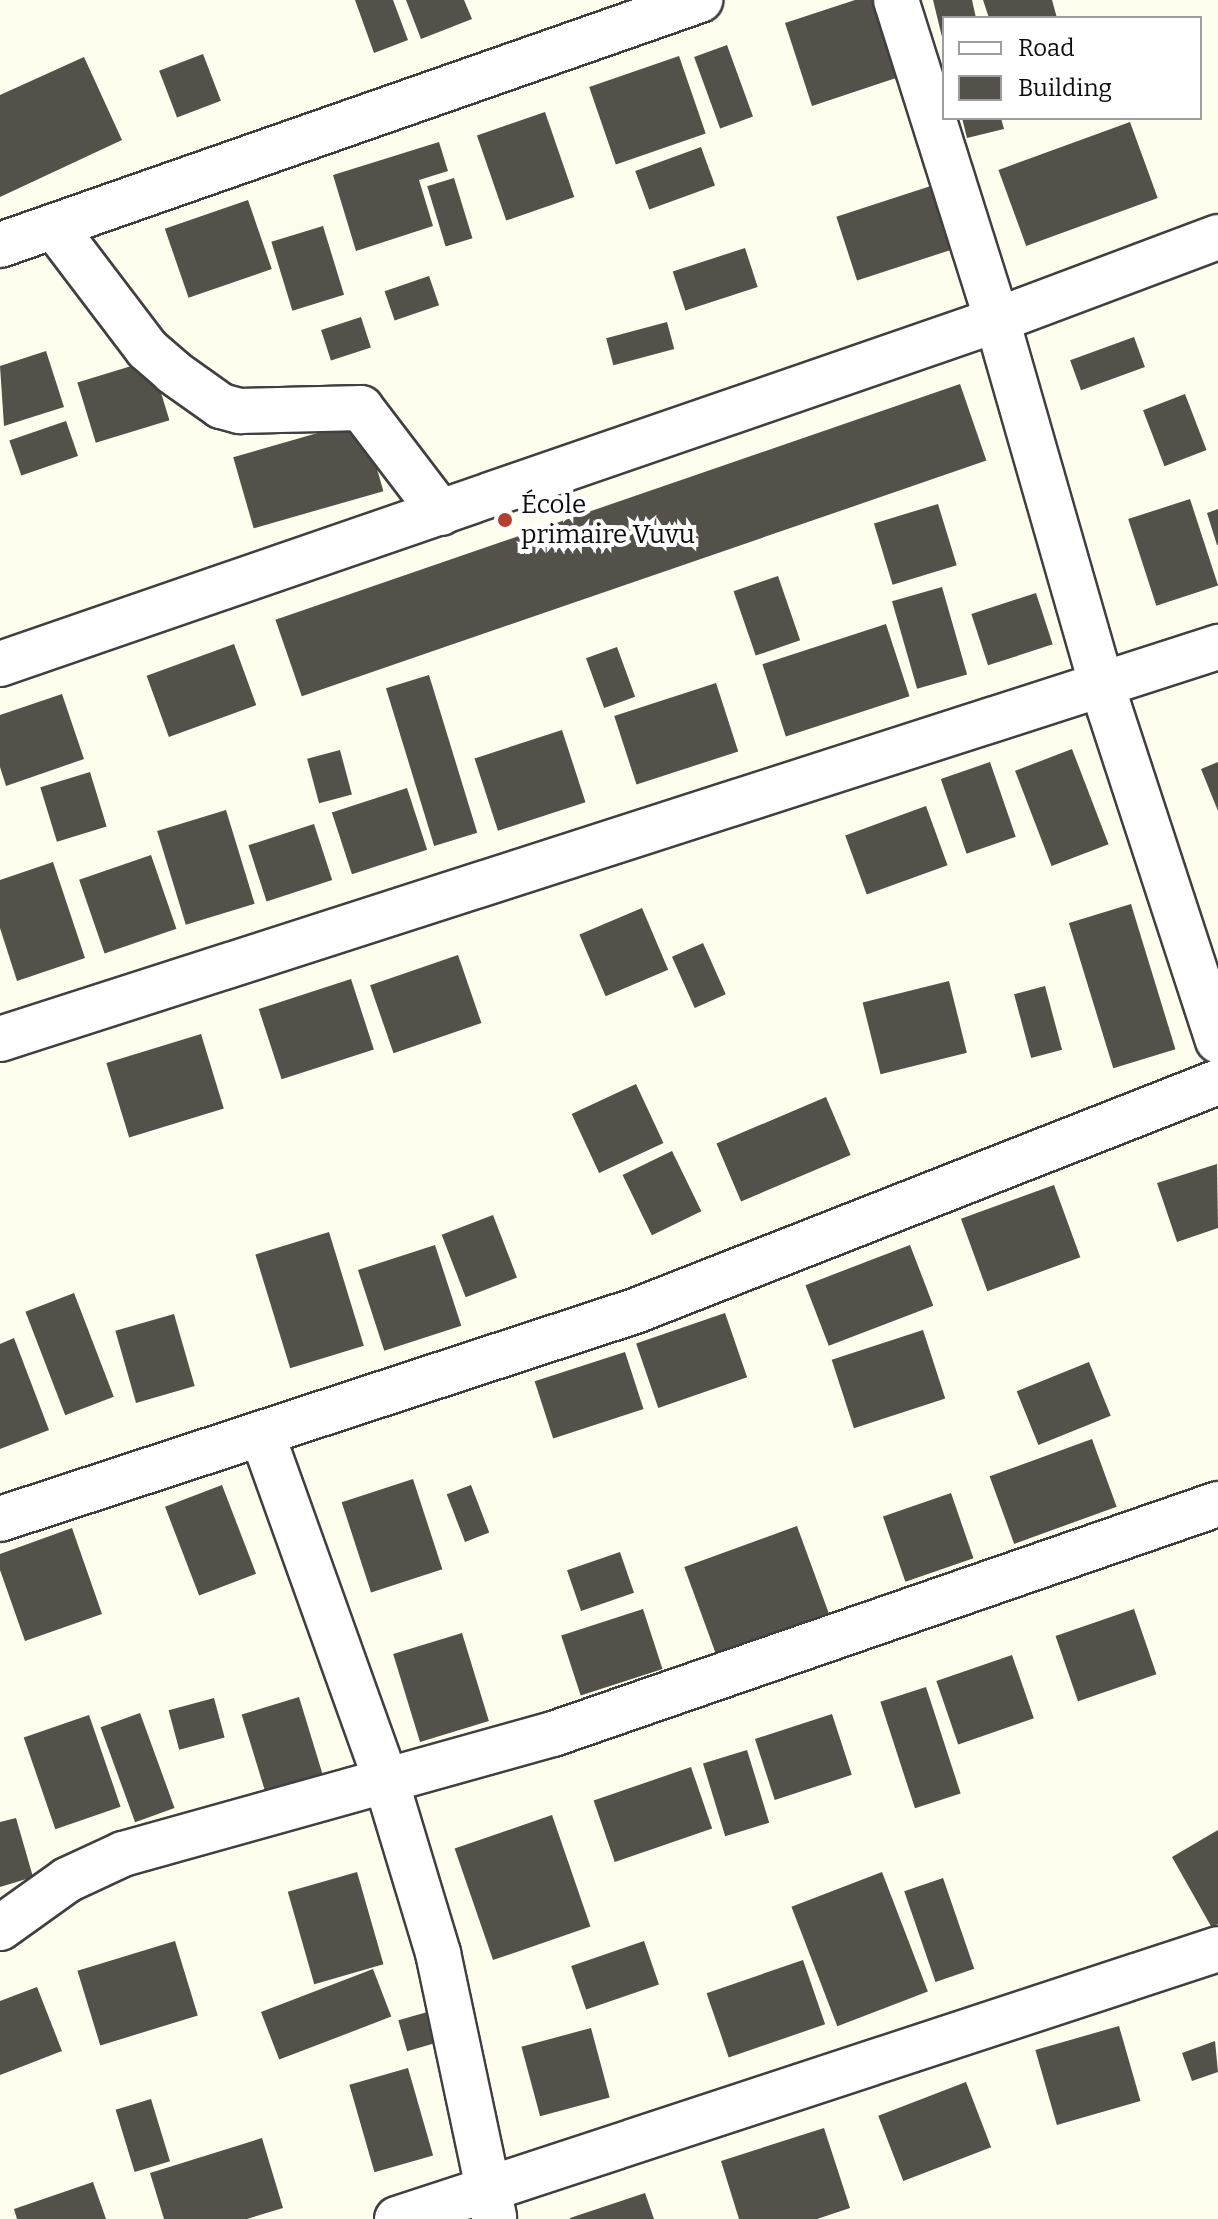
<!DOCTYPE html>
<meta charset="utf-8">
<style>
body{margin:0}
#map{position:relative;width:1218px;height:2219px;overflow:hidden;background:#fefdee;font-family:Bitter,serif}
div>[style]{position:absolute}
.building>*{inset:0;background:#54504a;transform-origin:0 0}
.roads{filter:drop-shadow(2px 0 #404040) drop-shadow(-2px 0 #404040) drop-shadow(0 2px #404040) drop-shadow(0 -2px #404040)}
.minor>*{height:44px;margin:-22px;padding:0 22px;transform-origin:22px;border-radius:22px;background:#fff}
.dots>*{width:22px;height:22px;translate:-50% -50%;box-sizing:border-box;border:4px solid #fff;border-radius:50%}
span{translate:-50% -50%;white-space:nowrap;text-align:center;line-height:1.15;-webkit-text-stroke:8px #fff;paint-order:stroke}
.poi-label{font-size:26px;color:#0d0d0d}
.left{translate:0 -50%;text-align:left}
.legend{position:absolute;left:942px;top:16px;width:260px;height:104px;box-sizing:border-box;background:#fff;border:2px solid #9e9e9e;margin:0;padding:10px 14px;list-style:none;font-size:24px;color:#0d0d0d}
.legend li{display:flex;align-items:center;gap:16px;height:40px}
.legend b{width:40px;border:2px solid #9e9e9e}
</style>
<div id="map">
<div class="building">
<div style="clip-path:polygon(355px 0,393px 0,408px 40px,374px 53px)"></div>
<div style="clip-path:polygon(406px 0,464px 0,472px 19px,421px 39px)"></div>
<div style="clip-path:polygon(855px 0,880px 0,905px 75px,812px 106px,785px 23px)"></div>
<div style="clip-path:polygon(933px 0,972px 0,976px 18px,944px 18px,943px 41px)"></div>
<div style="clip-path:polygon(983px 0,1052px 0,1057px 18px,989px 18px)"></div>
<div style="left:727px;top:45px;width:76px;height:35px;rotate:70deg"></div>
<div style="left:203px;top:54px;width:50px;height:47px;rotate:69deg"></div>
<div style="left:679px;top:56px;width:82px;height:95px;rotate:71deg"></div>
<div style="clip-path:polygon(84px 57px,122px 140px,0 197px,0 95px)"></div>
<div style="left:545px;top:112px;width:90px;height:72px;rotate:71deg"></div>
<div style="clip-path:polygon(962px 118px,1001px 118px,1004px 129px,967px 138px)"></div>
<div style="left:1130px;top:122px;width:81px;height:140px;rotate:70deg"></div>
<div style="clip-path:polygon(439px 142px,448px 171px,419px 180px,433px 226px,356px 251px,333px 175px)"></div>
<div style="left:701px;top:147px;width:41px;height:70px;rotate:70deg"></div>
<div style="left:454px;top:178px;width:63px;height:28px;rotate:73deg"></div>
<div style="left:940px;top:183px;width:67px;height:109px;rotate:72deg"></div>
<div style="left:248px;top:200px;width:73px;height:88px;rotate:71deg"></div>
<div style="left:323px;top:226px;width:72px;height:54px;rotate:73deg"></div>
<div style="left:745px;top:248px;width:41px;height:76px;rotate:72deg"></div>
<div style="left:429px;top:276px;width:31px;height:47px;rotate:71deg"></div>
<div style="left:361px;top:317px;width:32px;height:42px;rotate:72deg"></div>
<div style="left:667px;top:322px;width:28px;height:63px;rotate:75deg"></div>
<div style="left:1134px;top:337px;width:32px;height:68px;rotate:70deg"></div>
<div style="clip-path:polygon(46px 351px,64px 407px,4px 426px,0 366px)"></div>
<div style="left:151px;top:360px;width:63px;height:77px;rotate:73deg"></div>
<div style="left:960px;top:384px;width:81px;height:724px;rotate:71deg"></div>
<div style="left:1185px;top:394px;width:60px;height:45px;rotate:69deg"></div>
<div style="left:363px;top:420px;width:74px;height:135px;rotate:74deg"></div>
<div style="left:66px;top:421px;width:37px;height:60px;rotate:71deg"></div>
<div style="left:1190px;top:499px;width:91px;height:65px;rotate:72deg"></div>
<div style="left:938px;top:504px;width:64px;height:67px;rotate:73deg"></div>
<div style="clip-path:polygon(1218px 509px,1218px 545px,1217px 545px,1207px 513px)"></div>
<div style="left:778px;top:576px;width:68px;height:47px;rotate:71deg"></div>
<div style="left:942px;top:587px;width:91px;height:52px;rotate:74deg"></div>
<div style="left:1036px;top:593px;width:54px;height:68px;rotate:72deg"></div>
<div style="left:886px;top:624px;width:76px;height:130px;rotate:72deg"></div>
<div style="left:234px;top:644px;width:65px;height:93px;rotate:70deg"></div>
<div style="left:617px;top:647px;width:53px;height:33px;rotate:70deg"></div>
<div style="left:429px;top:675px;width:165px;height:45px;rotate:73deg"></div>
<div style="left:716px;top:683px;width:72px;height:107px;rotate:72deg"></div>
<div style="clip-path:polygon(62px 694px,84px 759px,6px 786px,0 767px,0 715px)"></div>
<div style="left:562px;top:730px;width:76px;height:92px;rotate:72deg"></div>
<div style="left:1072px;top:749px;width:102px;height:61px;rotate:69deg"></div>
<div style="left:340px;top:750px;width:46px;height:34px;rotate:75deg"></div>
<div style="left:990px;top:762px;width:79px;height:52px;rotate:71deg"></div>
<div style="clip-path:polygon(1218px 762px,1218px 811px,1201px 769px)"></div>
<div style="left:90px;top:772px;width:57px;height:52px;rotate:73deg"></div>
<div style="left:407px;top:788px;width:65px;height:79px;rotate:72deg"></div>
<div style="left:926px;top:806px;width:63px;height:86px;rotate:70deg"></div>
<div style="left:226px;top:810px;width:98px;height:72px;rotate:73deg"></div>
<div style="left:314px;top:824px;width:59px;height:69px;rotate:72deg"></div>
<div style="left:151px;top:855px;width:78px;height:76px;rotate:71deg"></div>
<div style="clip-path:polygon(53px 862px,85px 958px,17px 981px,0 928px,0 880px)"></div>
<div style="left:1131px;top:904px;width:152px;height:65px;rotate:73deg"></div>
<div style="left:642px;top:908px;width:67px;height:68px;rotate:67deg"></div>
<div style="left:703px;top:943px;width:56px;height:34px;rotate:66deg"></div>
<div style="left:458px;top:955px;width:72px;height:93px;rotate:71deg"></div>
<div style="left:351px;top:979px;width:74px;height:97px;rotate:72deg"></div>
<div style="left:949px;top:981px;width:74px;height:89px;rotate:76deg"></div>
<div style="left:1045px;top:986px;width:66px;height:32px;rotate:75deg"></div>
<div style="left:201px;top:1034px;width:78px;height:99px;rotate:73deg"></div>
<div style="left:636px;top:1084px;width:65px;height:71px;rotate:65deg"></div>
<div style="left:826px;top:1097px;width:63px;height:119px;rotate:67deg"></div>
<div style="left:672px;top:1151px;width:67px;height:55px;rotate:64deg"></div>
<div style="clip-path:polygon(1217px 1164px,1218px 1228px,1177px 1242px,1157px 1183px)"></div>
<div style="left:1054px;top:1185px;width:77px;height:99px;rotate:70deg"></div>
<div style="left:493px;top:1215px;width:67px;height:55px;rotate:69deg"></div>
<div style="left:329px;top:1232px;width:119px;height:77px;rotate:73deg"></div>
<div style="left:435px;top:1245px;width:85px;height:81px;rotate:72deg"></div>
<div style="left:910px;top:1245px;width:65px;height:112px;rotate:69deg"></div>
<div style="left:74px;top:1293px;width:111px;height:52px;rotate:69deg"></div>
<div style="left:725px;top:1313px;width:68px;height:94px;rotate:71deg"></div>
<div style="left:174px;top:1314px;width:75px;height:61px;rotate:74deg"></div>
<div style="left:923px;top:1330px;width:72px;height:96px;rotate:72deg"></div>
<div style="clip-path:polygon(14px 1338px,49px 1430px,0 1449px,0 1344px)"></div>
<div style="left:625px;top:1352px;width:60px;height:95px;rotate:72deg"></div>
<div style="left:1089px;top:1362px;width:58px;height:78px;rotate:68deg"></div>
<div style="left:1092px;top:1439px;width:72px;height:109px;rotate:70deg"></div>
<div style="left:413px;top:1479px;width:95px;height:75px;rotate:72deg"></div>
<div style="left:222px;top:1485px;width:95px;height:61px;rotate:69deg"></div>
<div style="left:471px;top:1485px;width:51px;height:26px;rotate:69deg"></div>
<div style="left:951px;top:1493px;width:69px;height:72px;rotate:71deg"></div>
<div style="left:797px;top:1526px;width:94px;height:120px;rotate:70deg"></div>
<div style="clip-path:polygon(72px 1528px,102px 1614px,25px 1641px,0 1570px,0 1554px)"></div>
<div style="left:620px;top:1552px;width:43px;height:56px;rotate:71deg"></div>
<div style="left:643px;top:1609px;width:63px;height:86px;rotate:72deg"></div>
<div style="left:1134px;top:1609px;width:69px;height:83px;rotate:71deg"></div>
<div style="left:462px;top:1633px;width:92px;height:72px;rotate:73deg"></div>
<div style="left:1012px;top:1655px;width:67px;height:80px;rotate:71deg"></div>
<div style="left:926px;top:1687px;width:112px;height:48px;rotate:72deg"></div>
<div style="left:299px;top:1697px;width:82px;height:60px;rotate:73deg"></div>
<div style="left:214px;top:1698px;width:41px;height:47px;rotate:75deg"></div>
<div style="left:140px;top:1713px;width:101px;height:42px;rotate:70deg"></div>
<div style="left:832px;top:1714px;width:64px;height:81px;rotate:72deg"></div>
<div style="left:89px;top:1715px;width:97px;height:69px;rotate:71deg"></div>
<div style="left:747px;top:1750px;width:76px;height:46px;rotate:73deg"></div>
<div style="left:691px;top:1767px;width:65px;height:103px;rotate:71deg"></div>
<div style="left:552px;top:1815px;width:118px;height:103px;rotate:71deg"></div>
<div style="clip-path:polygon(16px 1818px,33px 1877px,0 1887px,0 1822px)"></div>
<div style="clip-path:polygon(1218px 1830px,1218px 1924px,1212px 1928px,1172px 1857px)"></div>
<div style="left:357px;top:1872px;width:96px;height:72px;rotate:74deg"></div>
<div style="left:882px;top:1872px;width:128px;height:97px;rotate:69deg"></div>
<div style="left:943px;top:1878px;width:96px;height:41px;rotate:71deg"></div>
<div style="left:175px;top:1941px;width:78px;height:102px;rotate:73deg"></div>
<div style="left:644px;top:1941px;width:46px;height:77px;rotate:71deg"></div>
<div style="left:803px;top:1960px;width:68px;height:102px;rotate:71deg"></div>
<div style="left:373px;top:1969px;width:51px;height:120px;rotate:69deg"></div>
<div style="clip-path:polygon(37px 1987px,62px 2051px,0 2075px,0 2001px)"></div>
<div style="left:431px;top:2011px;width:32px;height:34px;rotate:74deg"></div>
<div style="left:1119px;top:2026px;width:78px;height:87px;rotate:74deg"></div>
<div style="left:591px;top:2028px;width:72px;height:72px;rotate:75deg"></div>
<div style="clip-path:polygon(1215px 2041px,1218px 2072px,1192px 2081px,1182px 2053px)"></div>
<div style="left:408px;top:2068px;width:91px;height:61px;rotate:74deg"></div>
<div style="left:966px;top:2082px;width:70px;height:94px;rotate:69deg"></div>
<div style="left:151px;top:2099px;width:65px;height:37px;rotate:73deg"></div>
<div style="clip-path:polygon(824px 2128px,850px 2208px,817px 2219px,739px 2219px,721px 2161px)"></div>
<div style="clip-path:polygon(262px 2138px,283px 2208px,247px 2219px,164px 2219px,150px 2173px)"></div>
<div style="clip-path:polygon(93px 2182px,106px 2219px,17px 2219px,14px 2209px)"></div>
<div style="clip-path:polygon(645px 2193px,654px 2219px,570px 2219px,570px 2218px)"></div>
</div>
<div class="roads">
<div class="minor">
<div style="left:896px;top:0;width:336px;rotate:72.5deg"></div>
<div style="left:997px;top:320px;width:381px;rotate:74deg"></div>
<div style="left:1102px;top:686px;width:373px;rotate:71.9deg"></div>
<div style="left:56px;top:229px;width:151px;rotate:52.8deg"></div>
<div style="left:147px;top:349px;width:35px;rotate:41deg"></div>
<div style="left:173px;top:372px;width:59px;rotate:35.3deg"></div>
<div style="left:221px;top:406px;width:20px;rotate:15deg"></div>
<div style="left:240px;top:411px;width:121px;rotate:-1.4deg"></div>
<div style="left:361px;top:408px;width:132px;rotate:52.7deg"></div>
<div style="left:0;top:245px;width:742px;rotate:-19.29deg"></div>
<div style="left:0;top:664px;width:1055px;rotate:-19.04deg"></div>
<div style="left:997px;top:320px;width:236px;rotate:-20.6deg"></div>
<div style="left:0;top:1039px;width:1280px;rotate:-17.84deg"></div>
<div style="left:263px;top:1437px;width:368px;rotate:70.3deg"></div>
<div style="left:387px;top:1784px;width:177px;rotate:73.2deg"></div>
<div style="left:438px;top:1953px;width:270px;rotate:78deg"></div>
<div style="left:0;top:1519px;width:668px;rotate:-18.14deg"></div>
<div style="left:635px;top:1311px;width:626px;rotate:-21.44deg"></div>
<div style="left:0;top:1928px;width:82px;rotate:-35.6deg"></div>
<div style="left:67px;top:1880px;width:62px;rotate:-24.9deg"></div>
<div style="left:123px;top:1854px;width:446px;rotate:-15.6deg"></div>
<div style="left:553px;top:1734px;width:704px;rotate:-19.08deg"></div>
<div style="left:397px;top:2219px;width:864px;rotate:-18.2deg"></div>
</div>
</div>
<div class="dots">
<div style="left:505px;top:520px;background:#b23f2f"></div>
</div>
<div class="poi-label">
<span class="left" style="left:521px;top:520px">École<br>primaire Vuvu</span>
</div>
<ul class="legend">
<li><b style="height:10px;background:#fff"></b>Road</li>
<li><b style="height:22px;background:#54504a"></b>Building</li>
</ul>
</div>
